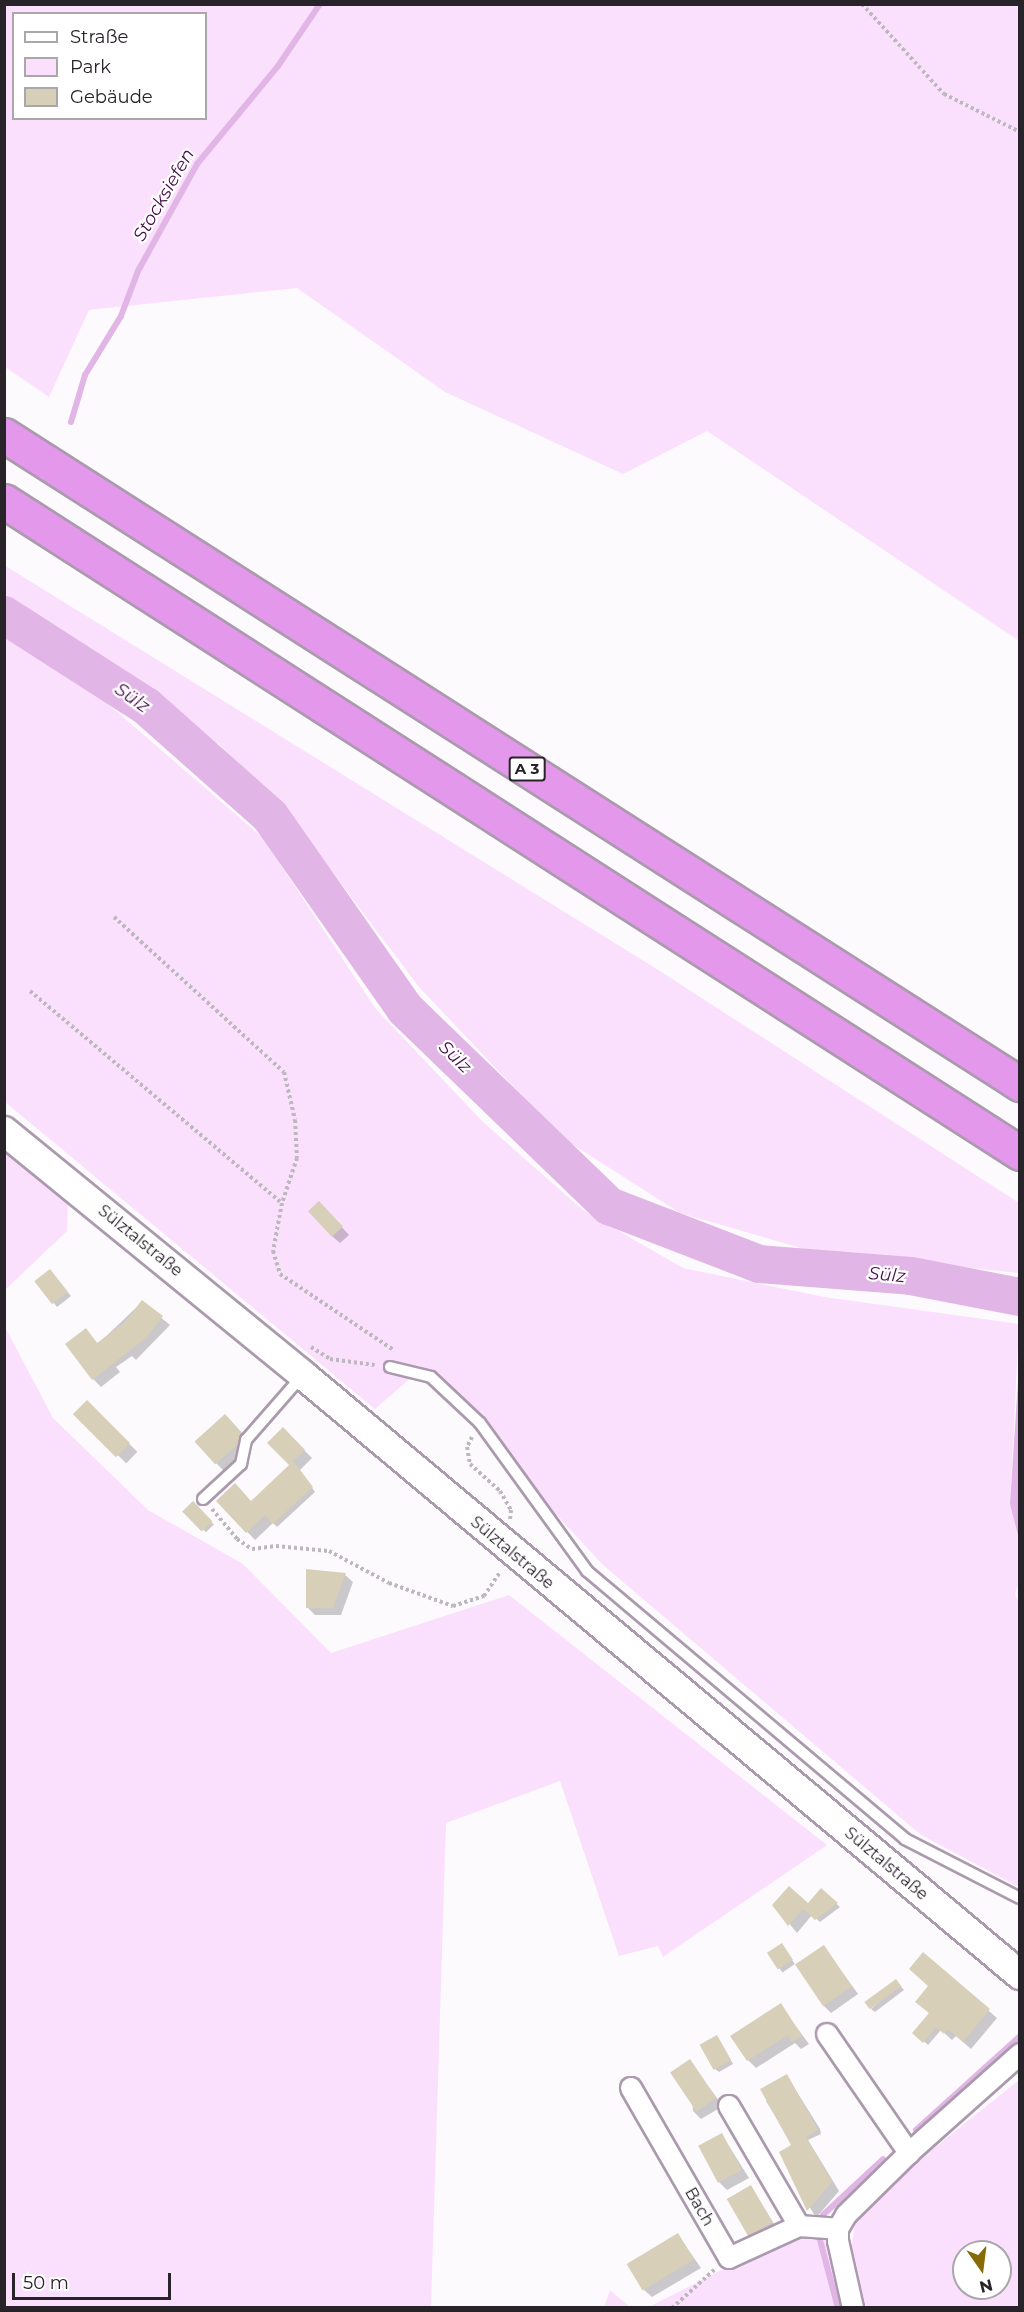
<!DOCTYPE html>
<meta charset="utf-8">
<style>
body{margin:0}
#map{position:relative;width:1024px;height:2312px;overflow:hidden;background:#fdfafe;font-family:Montserrat,sans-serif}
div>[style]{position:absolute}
.green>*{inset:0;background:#fae0fd}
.water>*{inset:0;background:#e1b5e5}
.shadow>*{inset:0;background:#0003;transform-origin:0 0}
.stream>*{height:6px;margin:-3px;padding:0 3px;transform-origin:3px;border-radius:3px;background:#e1b5e5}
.river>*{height:38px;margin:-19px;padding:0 19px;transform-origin:19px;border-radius:19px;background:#e1b5e5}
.building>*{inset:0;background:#d7cfb7;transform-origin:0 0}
.path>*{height:4px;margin-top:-2px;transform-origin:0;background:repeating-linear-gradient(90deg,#bcb8bd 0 3px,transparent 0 6px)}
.roads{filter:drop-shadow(2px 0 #ab9aad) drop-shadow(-2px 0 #ab9aad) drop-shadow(0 2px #ab9aad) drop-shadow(0 -2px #ab9aad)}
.service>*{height:10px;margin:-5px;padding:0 5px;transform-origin:5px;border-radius:5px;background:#fff}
.minor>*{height:20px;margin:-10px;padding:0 10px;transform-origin:10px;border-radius:10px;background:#fff}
.secondary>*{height:28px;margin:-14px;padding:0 14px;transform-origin:14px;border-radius:14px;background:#fff}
.motorway>*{height:33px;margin:-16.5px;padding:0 16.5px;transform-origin:16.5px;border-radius:16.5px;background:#e398eb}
span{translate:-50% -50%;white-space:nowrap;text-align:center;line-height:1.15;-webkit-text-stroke:4.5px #fff;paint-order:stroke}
.shield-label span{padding:2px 4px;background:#fff;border:2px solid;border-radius:4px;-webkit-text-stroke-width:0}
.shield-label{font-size:15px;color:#282229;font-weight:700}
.street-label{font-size:16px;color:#282229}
.water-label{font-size:18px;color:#440e49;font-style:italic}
.frame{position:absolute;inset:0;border:6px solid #282229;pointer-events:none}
.legend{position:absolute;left:12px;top:12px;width:195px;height:108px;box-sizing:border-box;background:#fff;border:2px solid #a9a7a9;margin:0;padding:8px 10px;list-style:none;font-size:18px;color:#282229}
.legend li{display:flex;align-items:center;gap:12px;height:30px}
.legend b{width:30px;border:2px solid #a9a7a9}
.north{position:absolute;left:952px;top:2240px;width:60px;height:60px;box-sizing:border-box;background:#fff;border:2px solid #a9a7a9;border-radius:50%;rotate:166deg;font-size:16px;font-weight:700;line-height:24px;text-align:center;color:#282229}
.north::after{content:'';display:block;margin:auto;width:21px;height:27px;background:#866b07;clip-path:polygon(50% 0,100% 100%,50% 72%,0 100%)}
.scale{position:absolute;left:12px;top:2273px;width:159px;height:27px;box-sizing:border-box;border:3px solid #282229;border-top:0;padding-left:8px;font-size:18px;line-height:21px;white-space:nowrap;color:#282229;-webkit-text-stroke:4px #fff;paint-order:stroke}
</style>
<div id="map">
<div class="green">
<div style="clip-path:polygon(evenodd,4px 5px,1019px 5px,1019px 641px,707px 431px,623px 474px,445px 392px,297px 288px,89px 310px,49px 397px,5px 367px,4px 5px,14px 14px,206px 14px,206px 118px,14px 118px,14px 14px)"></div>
<div style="clip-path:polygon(4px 565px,652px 966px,1019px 1203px,1019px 1273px,815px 1252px,680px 1213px,561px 1137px,419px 987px,297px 825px,220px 745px,92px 651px,5px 596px)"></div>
<div style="clip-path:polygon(4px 637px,108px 704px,263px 838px,375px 1008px,483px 1122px,584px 1211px,683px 1268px,824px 1297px,1019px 1324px,1010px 1503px,1020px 1539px,1019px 1582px,1015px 1594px,1020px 1606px,1019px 1887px,921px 1835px,603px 1565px,421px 1369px,375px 1409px,5px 1102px)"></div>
<div style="clip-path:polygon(5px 1149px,68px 1201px,67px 1231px,5px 1290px)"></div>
<div style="clip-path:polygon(5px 1327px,53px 1418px,148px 1510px,243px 1564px,331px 1653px,509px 1595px,827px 1845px,663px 1957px,658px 1946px,619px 1956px,560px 1781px,446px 1823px,431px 2307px,5px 2307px)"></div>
<div style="clip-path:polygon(evenodd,1019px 2080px,1019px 2307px,861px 2307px,851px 2250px,855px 2223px,873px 2197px,1019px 2080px,964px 2252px,1000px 2252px,1000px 2288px,964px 2288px,964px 2252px)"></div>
<div style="clip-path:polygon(811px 2232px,828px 2238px,845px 2308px,647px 2308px,741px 2260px)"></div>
<div style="clip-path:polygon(610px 2290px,630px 2307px,604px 2307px)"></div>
</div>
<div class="water">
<div style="clip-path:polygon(1019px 1365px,1020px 1539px,1019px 1539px,1010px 1504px)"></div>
</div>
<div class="shadow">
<div style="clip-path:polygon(327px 1211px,349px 1235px,340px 1243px,332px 1236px)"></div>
<div style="clip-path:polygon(53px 1275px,71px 1296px,57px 1307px,54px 1303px)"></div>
<div style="clip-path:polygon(142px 1302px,170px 1325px,136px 1360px,132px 1356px,116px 1367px,120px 1372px,101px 1387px,93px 1379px,86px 1330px,98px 1344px)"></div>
<div style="left:87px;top:1403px;width:70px;height:16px;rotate:44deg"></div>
<div style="clip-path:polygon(233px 1424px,252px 1445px,224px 1471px,216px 1463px)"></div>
<div style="clip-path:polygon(283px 1429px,312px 1458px,300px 1470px,315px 1492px,277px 1527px,273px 1523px,255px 1540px,218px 1501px,252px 1503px,291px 1465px)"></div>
<div style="left:193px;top:1503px;width:30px;height:11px;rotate:46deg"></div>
<div style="clip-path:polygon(345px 1575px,353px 1582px,341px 1615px,315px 1615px,307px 1607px)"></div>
<div style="clip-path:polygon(821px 1890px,840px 1907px,820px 1922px,812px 1915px,797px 1933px,774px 1905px,808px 1905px)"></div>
<div style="left:782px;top:1945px;width:23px;height:15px;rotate:56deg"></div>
<div style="clip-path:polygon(824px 1947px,858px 1994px,831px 2013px,823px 2005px)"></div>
<div style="clip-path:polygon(923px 1954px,997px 2018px,971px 2049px,956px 2036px,952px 2040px,941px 2030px,928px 2045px,914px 2033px,930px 2014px,917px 2002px,930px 1986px)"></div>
<div style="clip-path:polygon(899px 1984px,904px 1990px,875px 2012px,871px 2009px)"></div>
<div style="clip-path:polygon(780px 2005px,809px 2044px,801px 2049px,795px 2043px,756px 2068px,748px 2060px)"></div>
<div style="clip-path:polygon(720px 2041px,733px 2064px,719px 2072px,715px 2069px)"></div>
<div style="clip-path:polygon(689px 2061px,723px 2106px,701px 2119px,693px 2111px)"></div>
<div style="clip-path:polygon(787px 2076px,820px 2129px,821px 2134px,808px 2140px,839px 2191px,816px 2218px,784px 2162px,793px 2145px,766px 2101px)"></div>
<div style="clip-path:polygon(722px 2135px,749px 2178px,727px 2190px,719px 2182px)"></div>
<div style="left:751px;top:2187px;width:51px;height:26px;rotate:58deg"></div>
<div style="clip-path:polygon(678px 2235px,701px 2268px,652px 2297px,644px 2290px)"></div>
</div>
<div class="stream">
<div style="left:71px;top:422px;width:49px;rotate:-73.4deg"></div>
<div style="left:85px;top:375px;width:69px;rotate:-58.6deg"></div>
<div style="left:121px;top:316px;width:48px;rotate:-69.3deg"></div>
<div style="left:138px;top:271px;width:122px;rotate:-61.1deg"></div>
<div style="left:197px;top:164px;width:127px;rotate:-50.4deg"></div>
<div style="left:278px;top:66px;width:75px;rotate:-55.9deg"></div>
<div style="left:916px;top:2130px;width:140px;rotate:-42.1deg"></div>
<div style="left:823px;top:2215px;width:82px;rotate:-43deg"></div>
<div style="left:820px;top:2240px;width:70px;rotate:75.2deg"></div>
</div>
<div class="river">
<div style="left:4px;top:615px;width:169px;rotate:32.7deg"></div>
<div style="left:146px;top:706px;width:166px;rotate:41.6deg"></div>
<div style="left:270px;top:816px;width:236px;rotate:55deg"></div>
<div style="left:405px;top:1009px;width:284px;rotate:44deg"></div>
<div style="left:609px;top:1206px;width:161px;rotate:21.1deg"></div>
<div style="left:759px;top:1264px;width:152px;rotate:4.5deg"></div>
<div style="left:911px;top:1276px;width:111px;rotate:10.9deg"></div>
</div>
<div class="building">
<div style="left:319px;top:1201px;width:35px;height:15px;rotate:47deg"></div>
<div style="left:50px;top:1269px;width:29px;height:20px;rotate:52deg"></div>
<div style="clip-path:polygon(142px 1300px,163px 1316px,146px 1338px,92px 1380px,65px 1344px,86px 1328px,97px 1343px,125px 1322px)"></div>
<div style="left:87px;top:1400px;width:61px;height:20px;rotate:45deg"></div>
<div style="left:225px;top:1414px;width:31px;height:41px;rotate:48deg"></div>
<div style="clip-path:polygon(283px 1427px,305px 1450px,293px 1461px,313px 1487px,273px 1524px,265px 1515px,246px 1533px,216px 1501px,235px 1483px,251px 1501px,289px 1465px,267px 1443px)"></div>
<div style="left:193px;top:1501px;width:28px;height:15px;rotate:46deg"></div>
<div style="clip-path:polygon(306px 1569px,346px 1573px,333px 1608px,306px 1608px)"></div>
<div style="clip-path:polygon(789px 1886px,808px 1903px,821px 1888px,838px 1903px,815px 1920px,803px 1909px,788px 1926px,772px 1905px)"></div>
<div style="left:782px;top:1943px;width:20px;height:18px;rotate:57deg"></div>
<div style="left:824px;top:1945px;width:50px;height:35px;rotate:56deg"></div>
<div style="clip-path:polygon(923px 1952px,990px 2009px,963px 2042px,948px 2029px,944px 2034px,936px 2027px,923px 2043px,912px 2033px,929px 2013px,915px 2002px,928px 1986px,909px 1969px)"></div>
<div style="left:896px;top:1979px;width:9px;height:39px;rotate:54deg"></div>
<div style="clip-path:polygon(781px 2003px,802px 2036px,792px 2042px,788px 2035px,747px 2061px,730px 2036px)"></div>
<div style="left:717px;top:2035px;width:29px;height:20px;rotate:61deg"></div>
<div style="left:690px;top:2059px;width:47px;height:24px;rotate:56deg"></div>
<div style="clip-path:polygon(787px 2074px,818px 2130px,806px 2137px,832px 2182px,807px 2211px,779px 2152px,791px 2145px,760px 2089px)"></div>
<div style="left:722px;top:2133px;width:42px;height:27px;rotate:62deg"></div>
<div style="left:751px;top:2185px;width:43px;height:28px;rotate:60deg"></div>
<div style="left:678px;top:2233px;width:31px;height:60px;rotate:59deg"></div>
</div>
<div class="path">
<div style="left:862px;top:4px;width:122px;rotate:47.7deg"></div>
<div style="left:944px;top:94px;width:85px;rotate:26.6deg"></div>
<div style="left:114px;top:917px;width:230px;rotate:42.4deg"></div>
<div style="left:284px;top:1072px;width:49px;rotate:77.1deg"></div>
<div style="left:295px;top:1120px;width:38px;rotate:87deg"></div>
<div style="left:297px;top:1158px;width:47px;rotate:108.4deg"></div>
<div style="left:282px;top:1203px;width:49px;rotate:100.6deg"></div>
<div style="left:273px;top:1251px;width:24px;rotate:73deg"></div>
<div style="left:280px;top:1274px;width:138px;rotate:33.8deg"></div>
<div style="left:30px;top:991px;width:329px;rotate:40.1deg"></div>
<div style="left:311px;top:1347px;width:22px;rotate:32deg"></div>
<div style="left:330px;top:1359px;width:45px;rotate:7.6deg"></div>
<div style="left:472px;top:1437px;width:11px;rotate:117deg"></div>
<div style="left:467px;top:1447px;width:17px;rotate:80deg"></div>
<div style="left:470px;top:1464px;width:40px;rotate:42deg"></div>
<div style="left:500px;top:1491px;width:22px;rotate:60deg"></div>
<div style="left:511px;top:1510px;width:9px;rotate:96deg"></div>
<div style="left:212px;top:1509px;width:39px;rotate:50deg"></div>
<div style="left:237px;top:1539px;width:18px;rotate:34deg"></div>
<div style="left:252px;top:1549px;width:24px;rotate:-7deg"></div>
<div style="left:276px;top:1546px;width:53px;rotate:5.4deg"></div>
<div style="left:329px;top:1551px;width:68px;rotate:28.1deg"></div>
<div style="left:389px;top:1583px;width:68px;rotate:19.8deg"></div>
<div style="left:453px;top:1606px;width:33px;rotate:-18deg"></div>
<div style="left:484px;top:1596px;width:29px;rotate:-56deg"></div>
<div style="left:672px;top:2308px;width:57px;rotate:-42.1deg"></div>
</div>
<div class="roads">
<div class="service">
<div style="left:390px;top:1367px;width:42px;rotate:13.7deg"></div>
<div style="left:431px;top:1377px;width:67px;rotate:43.2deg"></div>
<div style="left:480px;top:1423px;width:183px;rotate:54.1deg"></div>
<div style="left:587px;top:1571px;width:416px;rotate:40.1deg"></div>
<div style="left:905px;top:1839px;width:129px;rotate:27.2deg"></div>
<div style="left:203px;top:1499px;width:52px;rotate:-42.6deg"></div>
<div style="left:241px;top:1464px;width:25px;rotate:-78deg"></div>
<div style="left:246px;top:1440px;width:85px;rotate:-48.8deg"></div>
</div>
<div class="minor">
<div style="left:827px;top:2034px;width:145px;rotate:55.4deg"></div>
<div style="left:631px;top:2088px;width:196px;rotate:60deg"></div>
<div style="left:729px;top:2258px;width:77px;rotate:-24.6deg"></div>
<div style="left:799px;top:2226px;width:39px;rotate:4deg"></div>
<div style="left:729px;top:2106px;width:139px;rotate:59.7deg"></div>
<div style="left:853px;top:2308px;width:69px;rotate:-102.6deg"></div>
<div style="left:838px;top:2241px;width:12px;rotate:-90deg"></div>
<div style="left:838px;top:2229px;width:16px;rotate:-60deg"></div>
<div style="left:846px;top:2215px;width:88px;rotate:-44.5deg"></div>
<div style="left:909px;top:2153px;width:149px;rotate:-41.7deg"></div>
</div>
<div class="secondary">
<div style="left:4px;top:1131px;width:386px;rotate:39.2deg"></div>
<div style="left:303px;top:1375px;width:935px;rotate:39.92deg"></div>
</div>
<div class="motorway">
<div style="left:4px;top:435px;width:1206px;rotate:32.57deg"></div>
<div style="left:4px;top:501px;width:1207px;rotate:32.69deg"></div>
</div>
</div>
<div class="shield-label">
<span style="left:527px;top:769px">A 3</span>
</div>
<div class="street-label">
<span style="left:140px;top:1241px;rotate:39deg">Sülztalstraße</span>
<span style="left:512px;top:1553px;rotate:40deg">Sülztalstraße</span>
<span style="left:886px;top:1864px;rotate:40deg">Sülztalstraße</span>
<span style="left:699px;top:2207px;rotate:60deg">Bach</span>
</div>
<div class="water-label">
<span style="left:164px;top:195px;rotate:-60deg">Stocksiefen</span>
<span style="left:132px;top:698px;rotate:35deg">Sülz</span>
<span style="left:455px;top:1057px;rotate:44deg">Sülz</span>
<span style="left:887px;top:1275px;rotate:5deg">Sülz</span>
</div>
<div class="frame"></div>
<ul class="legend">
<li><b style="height:8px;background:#fff"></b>Straße</li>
<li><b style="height:16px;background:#fae0fd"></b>Park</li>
<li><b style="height:16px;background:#d7cfb7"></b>Gebäude</li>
</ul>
<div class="north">N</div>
<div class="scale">50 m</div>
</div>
